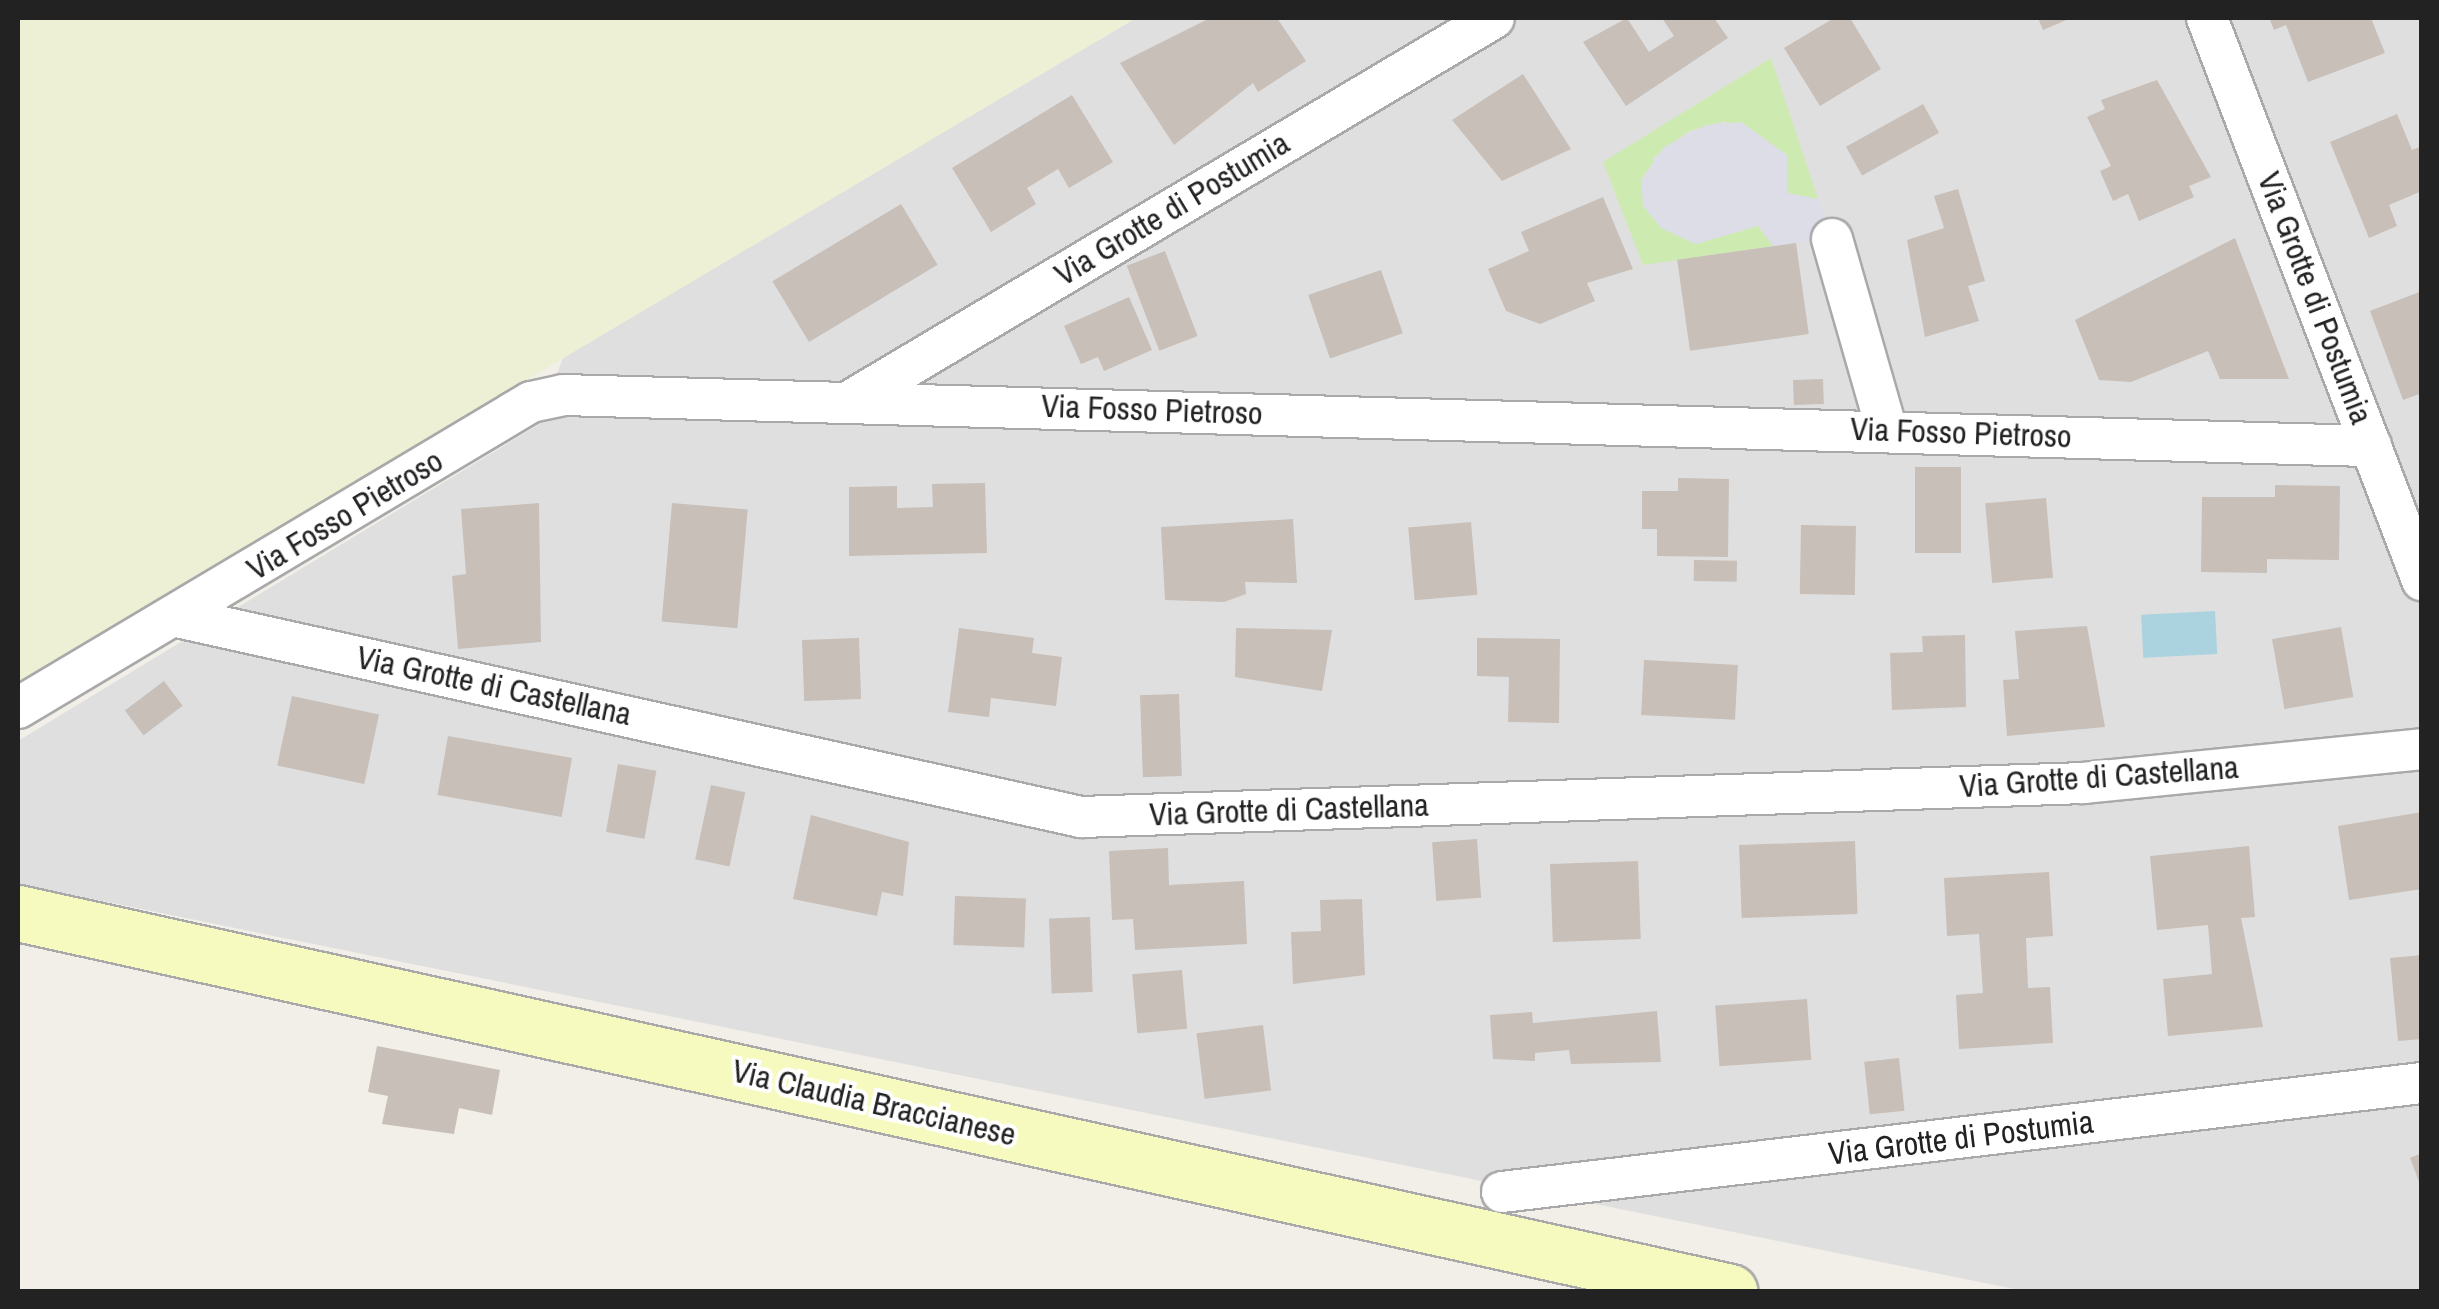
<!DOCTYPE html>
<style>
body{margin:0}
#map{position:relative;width:2439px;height:1309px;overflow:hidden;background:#f2efe9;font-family:"Archivo Narrow",sans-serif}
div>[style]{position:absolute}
.residential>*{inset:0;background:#e0dfdf}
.farmland>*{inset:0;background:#eef0d5}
.grass>*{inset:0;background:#cdebb0}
.plaza>*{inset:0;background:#dddde8}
.water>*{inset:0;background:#aad3df;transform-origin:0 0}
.building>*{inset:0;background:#c7bfb8;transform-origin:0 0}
.roads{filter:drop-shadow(2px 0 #a9a9a9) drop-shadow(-2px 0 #a9a9a9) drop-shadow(0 2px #a9a9a9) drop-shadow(0 -2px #a9a9a9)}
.minor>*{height:40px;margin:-20px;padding:0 20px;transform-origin:20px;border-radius:20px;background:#fff}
.secondary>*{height:55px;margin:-27.5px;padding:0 27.5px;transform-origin:27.5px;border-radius:27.5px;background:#f7fabf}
span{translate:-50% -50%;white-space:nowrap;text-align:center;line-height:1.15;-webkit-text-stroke:8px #fff;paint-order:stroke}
.street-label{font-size:32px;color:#222}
.frame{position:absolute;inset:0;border:20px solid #222;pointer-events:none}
</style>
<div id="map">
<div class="residential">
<div style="clip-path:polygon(1136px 18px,2421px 18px,2421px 1291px,2024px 1291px,18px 884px,18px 741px,538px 425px,564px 355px)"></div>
</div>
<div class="farmland">
<div style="clip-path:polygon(18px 18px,1136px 18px,18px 682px)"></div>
</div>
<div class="grass">
<div style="clip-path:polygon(1771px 58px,1818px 199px,1786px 193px,1725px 121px,1689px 131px,1653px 158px,1661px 228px,1696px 244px,1758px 225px,1773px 246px,1643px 265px,1603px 162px)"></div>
</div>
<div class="plaza">
<div style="clip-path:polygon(1741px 122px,1787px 155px,1787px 193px,1818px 199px,1826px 221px,1809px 242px,1773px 246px,1758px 226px,1696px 244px,1661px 228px,1643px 206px,1641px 180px,1664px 147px,1706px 125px)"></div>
</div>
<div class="water">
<div style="left:2215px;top:611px;width:43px;height:74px;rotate:87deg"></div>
</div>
<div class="building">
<div style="clip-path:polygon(1210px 18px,1277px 18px,1306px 61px,1258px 92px,1253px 83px,1174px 145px,1120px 63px)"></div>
<div style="clip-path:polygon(1627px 18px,1649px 52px,1674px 36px,1662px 18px,1714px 18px,1728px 38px,1626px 106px,1583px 42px)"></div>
<div style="clip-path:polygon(1834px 18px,1850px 18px,1881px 69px,1820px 106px,1784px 48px)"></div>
<div style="clip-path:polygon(2038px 18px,2071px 18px,2043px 30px)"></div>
<div style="clip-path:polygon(2269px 18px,2371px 18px,2385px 53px,2308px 82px,2286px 25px,2274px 30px)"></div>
<div style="clip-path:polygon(1523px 74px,1571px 149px,1502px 181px,1452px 120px)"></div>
<div style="clip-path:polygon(2157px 80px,2211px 177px,2189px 186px,2194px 197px,2139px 221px,2128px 194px,2113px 201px,2100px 171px,2111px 166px,2087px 117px,2105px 109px,2101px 100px)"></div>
<div style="clip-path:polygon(1072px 95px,1113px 162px,1069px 188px,1058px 169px,1027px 188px,1036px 204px,991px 232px,952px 168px)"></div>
<div style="left:1923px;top:104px;width:33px;height:88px;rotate:61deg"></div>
<div style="clip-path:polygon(2397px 114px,2412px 150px,2422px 146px,2422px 191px,2389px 205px,2397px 226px,2369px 238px,2330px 142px)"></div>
<div style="clip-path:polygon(1958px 189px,1985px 281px,1968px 286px,1979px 321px,1925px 337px,1907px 240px,1944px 228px,1934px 196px)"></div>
<div style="clip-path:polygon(1603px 197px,1633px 269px,1587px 283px,1595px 301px,1540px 324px,1506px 311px,1488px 269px,1529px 251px,1521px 232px)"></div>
<div style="left:901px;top:204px;width:71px;height:150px;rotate:59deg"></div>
<div style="clip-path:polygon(2235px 238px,2289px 379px,2220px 379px,2208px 351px,2131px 382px,2099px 380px,2075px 320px)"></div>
<div style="left:1796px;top:243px;width:92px;height:120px;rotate:82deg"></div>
<div style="left:1165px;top:251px;width:91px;height:41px;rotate:69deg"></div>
<div style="left:1381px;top:270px;width:67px;height:77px;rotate:71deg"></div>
<div style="clip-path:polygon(2422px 291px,2422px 393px,2403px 400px,2370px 311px)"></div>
<div style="clip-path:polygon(1129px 297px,1152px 350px,1104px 371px,1098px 357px,1081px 364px,1064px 326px)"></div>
<div style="left:1823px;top:379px;width:25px;height:30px;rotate:88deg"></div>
<div style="left:1915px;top:467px;width:46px;height:86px"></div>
<div style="clip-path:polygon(1678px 478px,1729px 479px,1728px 557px,1657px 556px,1657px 529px,1642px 529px,1642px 491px,1678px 491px)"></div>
<div style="clip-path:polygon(985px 483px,987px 553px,849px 556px,849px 487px,897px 486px,897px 508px,933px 507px,932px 484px)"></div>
<div style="clip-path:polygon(2275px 485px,2340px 486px,2339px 560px,2267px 559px,2267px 573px,2201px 572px,2202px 497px,2275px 497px)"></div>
<div style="left:2046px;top:498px;width:80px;height:61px;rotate:85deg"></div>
<div style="clip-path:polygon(539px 503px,541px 642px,458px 649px,452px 576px,466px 574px,461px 509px)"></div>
<div style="left:672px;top:503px;width:76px;height:119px;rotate:5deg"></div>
<div style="clip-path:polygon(1293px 519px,1297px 583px,1245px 582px,1246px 594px,1224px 602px,1165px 600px,1161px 527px)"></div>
<div style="left:1471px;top:522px;width:73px;height:63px;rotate:85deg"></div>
<div style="left:1801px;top:525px;width:55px;height:69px;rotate:1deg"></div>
<div style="left:1694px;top:560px;width:43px;height:21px;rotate:1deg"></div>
<div style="clip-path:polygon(2087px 626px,2105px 727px,2007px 736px,2003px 680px,2019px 679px,2015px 631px)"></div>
<div style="left:2341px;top:627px;width:71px;height:70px;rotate:80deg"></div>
<div style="clip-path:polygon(959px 628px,1034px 638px,1032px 653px,1062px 657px,1056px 706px,991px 698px,989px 717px,948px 712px)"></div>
<div style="clip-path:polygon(1236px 628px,1332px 630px,1322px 691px,1235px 677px)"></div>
<div style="clip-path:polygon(1965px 635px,1966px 707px,1892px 710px,1890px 653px,1923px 652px,1922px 636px)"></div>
<div style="left:859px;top:638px;width:61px;height:57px;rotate:88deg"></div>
<div style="clip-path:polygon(1477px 638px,1560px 639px,1559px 723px,1508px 722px,1509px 677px,1477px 676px)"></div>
<div style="left:1644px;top:660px;width:94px;height:55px;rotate:3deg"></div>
<div style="left:164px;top:681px;width:31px;height:49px;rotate:53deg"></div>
<div style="left:1179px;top:694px;width:82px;height:39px;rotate:88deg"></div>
<div style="left:292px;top:696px;width:89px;height:71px;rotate:12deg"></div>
<div style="left:448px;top:736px;width:126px;height:60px;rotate:10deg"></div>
<div style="left:618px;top:764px;width:39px;height:69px;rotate:10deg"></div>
<div style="left:711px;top:785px;width:35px;height:76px;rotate:12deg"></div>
<div style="clip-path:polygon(2422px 812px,2422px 889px,2349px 900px,2338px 826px)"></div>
<div style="clip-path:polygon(811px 815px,909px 842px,903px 896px,882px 892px,877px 916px,793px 899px)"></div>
<div style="left:1477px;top:839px;width:59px;height:45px;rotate:86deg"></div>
<div style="left:1855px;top:841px;width:73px;height:116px;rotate:88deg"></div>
<div style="clip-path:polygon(2249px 846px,2255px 917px,2241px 918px,2263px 1027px,2168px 1036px,2163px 979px,2212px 974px,2208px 925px,2157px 930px,2150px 856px)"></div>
<div style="clip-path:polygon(1168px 848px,1169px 885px,1244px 881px,1247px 944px,1135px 950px,1133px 919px,1112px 920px,1109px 851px)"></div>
<div style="left:1638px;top:861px;width:78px;height:88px;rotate:88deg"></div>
<div style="clip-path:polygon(2049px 872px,2053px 936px,2026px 938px,2028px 988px,2050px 987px,2053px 1043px,1959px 1049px,1956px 995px,1983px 993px,1979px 934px,1947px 936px,1944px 878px)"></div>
<div style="left:955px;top:896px;width:71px;height:49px;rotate:2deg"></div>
<div style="clip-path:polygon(1362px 899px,1365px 975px,1293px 984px,1291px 932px,1321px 931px,1320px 900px)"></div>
<div style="left:1090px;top:917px;width:75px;height:41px;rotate:88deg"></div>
<div style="clip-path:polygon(2422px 955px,2422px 1039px,2398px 1041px,2390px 958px)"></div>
<div style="left:1182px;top:970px;width:59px;height:50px;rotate:85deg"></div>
<div style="left:1807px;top:999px;width:61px;height:92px;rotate:86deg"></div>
<div style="clip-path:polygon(1657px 1011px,1661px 1062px,1571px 1064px,1569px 1050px,1535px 1053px,1535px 1061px,1493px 1059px,1490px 1015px,1532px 1012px,1533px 1023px)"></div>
<div style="left:1263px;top:1025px;width:66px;height:67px;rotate:83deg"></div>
<div style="clip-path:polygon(377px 1046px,500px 1070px,492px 1115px,459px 1108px,454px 1134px,382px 1124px,388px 1096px,368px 1092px)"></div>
<div style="left:1899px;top:1058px;width:53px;height:35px;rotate:84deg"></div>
<div style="clip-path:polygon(2422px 1153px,2422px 1187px,2421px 1187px,2410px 1158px)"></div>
</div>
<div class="roads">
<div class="minor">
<div style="left:2207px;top:18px;width:602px;rotate:69.07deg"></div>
<div style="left:1832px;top:239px;width:200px;rotate:74deg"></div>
<div style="left:850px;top:401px;width:749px;rotate:-30.74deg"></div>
<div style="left:177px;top:617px;width:926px;rotate:12.48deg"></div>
<div style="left:1081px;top:817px;width:1003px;rotate:-1.94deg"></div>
<div style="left:2083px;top:783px;width:341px;rotate:-5.7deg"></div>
<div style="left:18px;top:708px;width:597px;rotate:-30.82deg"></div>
<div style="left:531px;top:402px;width:33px;rotate:-12deg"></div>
<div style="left:563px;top:395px;width:1809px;rotate:1.62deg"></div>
<div style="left:1502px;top:1192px;width:926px;rotate:-6.76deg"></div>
</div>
<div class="secondary">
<div style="left:18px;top:913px;width:1753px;rotate:12.48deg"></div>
</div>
</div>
<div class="street-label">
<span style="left:1172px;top:209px;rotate:-31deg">Via Grotte di Postumia</span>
<span style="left:2315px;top:298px;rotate:69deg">Via Grotte di Postumia</span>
<span style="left:1152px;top:410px;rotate:2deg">Via Fosso Pietroso</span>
<span style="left:1961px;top:433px;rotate:2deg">Via Fosso Pietroso</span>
<span style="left:345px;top:515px;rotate:-31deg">Via Fosso Pietroso</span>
<span style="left:494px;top:686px;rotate:12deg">Via Grotte di Castellana</span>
<span style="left:2099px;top:777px;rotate:-4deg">Via Grotte di Castellana</span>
<span style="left:1289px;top:810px;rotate:-2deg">Via Grotte di Castellana</span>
<span style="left:874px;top:1103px;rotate:13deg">Via Claudia Braccianese</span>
<span style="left:1961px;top:1138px;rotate:-7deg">Via Grotte di Postumia</span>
</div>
<div class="frame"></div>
</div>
